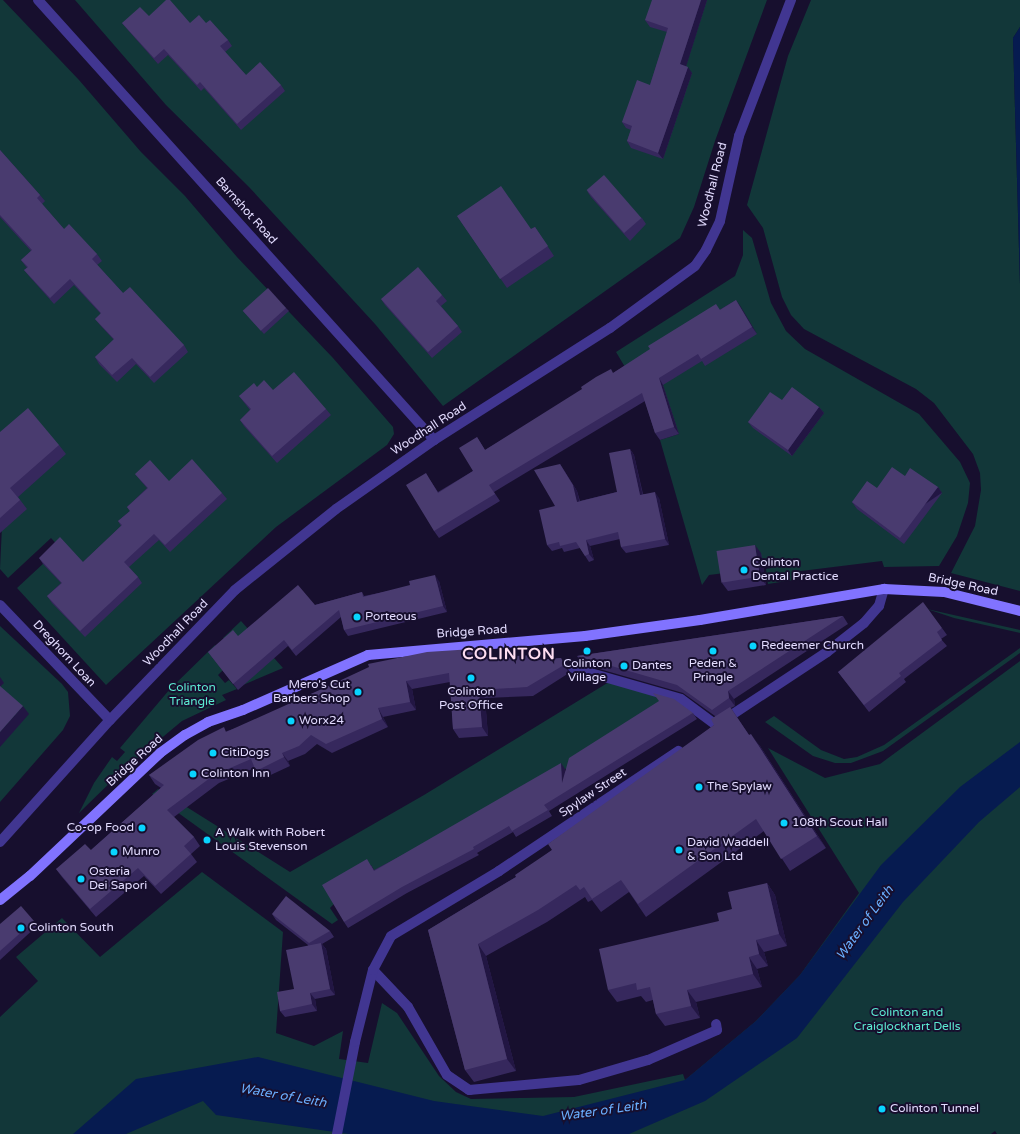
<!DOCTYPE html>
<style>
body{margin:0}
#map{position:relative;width:1020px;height:1134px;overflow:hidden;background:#170f2e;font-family:"Varela Round",sans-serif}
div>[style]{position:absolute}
.green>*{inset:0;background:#123739}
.water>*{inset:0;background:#061b50}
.service>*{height:10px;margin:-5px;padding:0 5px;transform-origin:5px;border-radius:5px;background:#413691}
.minor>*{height:10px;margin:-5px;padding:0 5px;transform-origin:5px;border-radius:5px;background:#413691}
.tertiary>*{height:10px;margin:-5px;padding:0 5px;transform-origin:5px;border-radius:5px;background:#413691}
.secondary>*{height:10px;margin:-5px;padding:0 5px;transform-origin:5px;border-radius:5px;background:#8173ff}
.wall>*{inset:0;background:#36285d}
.shaded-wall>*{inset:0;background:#221643;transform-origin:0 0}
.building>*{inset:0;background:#493b6f;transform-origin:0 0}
.dots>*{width:11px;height:11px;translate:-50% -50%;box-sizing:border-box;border:2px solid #170f2e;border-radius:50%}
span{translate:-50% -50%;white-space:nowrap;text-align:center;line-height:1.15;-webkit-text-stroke:4px #170f2e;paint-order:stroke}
.street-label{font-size:12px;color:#e3dcff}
.poi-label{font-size:12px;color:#e3dcff}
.left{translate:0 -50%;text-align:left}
.right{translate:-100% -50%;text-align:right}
.park-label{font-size:12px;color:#5cebd2}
.water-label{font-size:13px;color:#6aafff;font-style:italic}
.district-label{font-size:16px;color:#ffdef1;font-weight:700;letter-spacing:1px}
</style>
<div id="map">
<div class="green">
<div style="clip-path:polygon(0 0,3px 0,79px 80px,141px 152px,185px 196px,237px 257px,333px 358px,393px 427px,394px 434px,387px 445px,276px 527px,106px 685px,17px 588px,60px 548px,51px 538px,8px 578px,0 569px,4px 483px,0 434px)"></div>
<div style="clip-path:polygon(75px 0,767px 0,715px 141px,694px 207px,680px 238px,443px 406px,375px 324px,249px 187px,166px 105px)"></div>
<div style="clip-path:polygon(811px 0,1020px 0,1020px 27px,1013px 38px,1020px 284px,1020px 591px,951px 573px,975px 526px,981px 490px,980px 473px,973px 454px,934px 403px,916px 389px,804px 329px,791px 315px,782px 297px,763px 228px,747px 205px,788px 56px)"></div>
<div style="clip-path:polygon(743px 230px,752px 238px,771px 303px,786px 331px,805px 349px,919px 414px,960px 462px,970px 483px,968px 503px,957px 536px,939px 566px,884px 567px,882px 561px,793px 572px,793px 580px,768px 584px,766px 569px,771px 568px,770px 559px,762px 560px,760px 553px,725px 573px,709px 575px,702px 585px,660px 440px,679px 434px,650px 409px,616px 352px,735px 276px,743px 255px)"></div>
<div style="clip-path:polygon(927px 609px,1020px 630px,1020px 633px,954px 618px)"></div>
<div style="clip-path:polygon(241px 621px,283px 668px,243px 685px,264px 666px,223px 638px)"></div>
<div style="clip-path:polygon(0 626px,62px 684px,68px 692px,70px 716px,63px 730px,0 802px)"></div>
<div style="clip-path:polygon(215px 645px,220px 651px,223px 670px,218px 675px,225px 683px,229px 680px,237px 689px,222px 695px,226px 700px,182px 721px,122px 771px,79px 813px,94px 783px,112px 757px,117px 761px,125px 752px,120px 748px,170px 689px)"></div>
<div style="clip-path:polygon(1020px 648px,1020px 653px,883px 751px,851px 763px,835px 763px,813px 756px,765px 722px,774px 716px,821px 750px,844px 759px,857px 757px,884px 745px)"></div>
<div style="clip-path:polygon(1020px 661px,1020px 1134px,997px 1134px,995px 1131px,991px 1134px,0 1134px,0 1017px,38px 981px,16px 957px,62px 918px,100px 957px,202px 872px,283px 932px,276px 1033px,314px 1046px,343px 1031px,339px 1059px,368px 1063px,382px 1003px,397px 1013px,439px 1076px,456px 1092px,471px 1099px,574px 1097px,683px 1074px,685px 1080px,756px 1021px,800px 975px,859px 893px,768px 748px,825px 778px,880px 764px)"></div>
<div style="clip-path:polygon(609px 682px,668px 697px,612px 740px,546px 781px,378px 877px,371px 865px,330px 908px,338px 920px,332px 924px,152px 794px,158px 789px,290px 872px,424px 795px)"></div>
</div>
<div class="water">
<div style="clip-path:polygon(1020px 27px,1020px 284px,1013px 38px)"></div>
<div style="clip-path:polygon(1020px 742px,1020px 787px,979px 822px,903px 902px,797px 1038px,705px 1101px,629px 1134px,349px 1134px,216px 1115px,203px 1101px,126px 1134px,73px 1134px,136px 1079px,258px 1057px,434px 1101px,543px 1116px,685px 1080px,756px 1021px,800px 975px,881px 865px,960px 787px)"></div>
</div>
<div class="service">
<div style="left:573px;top:668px;width:112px;rotate:16deg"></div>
<div style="left:681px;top:699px;width:44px;rotate:36.6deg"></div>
<div style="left:373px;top:970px;width:51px;rotate:46.6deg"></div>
<div style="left:408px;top:1007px;width:78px;rotate:60.2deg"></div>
<div style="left:447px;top:1075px;width:27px;rotate:34deg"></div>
<div style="left:469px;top:1090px;width:110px;rotate:-5.2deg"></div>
<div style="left:579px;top:1080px;width:72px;rotate:-16.2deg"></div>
<div style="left:648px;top:1060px;width:75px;rotate:-23.5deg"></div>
<div style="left:717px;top:1030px;width:6px;rotate:-99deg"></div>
</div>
<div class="minor">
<div style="left:38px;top:0;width:592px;rotate:48.01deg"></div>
<div style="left:0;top:605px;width:159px;rotate:46.3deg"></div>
<div style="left:724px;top:720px;width:123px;rotate:-33.4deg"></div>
<div style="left:827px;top:652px;width:47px;rotate:-38.1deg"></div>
<div style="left:864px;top:623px;width:23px;rotate:-49deg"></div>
<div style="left:879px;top:606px;width:18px;rotate:-74deg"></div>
<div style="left:337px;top:1134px;width:94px;rotate:-78.9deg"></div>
<div style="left:355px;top:1042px;width:74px;rotate:-76deg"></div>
<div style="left:373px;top:970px;width:38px;rotate:-62deg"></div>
<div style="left:391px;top:936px;width:126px;rotate:-31deg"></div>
<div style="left:499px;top:871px;width:216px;rotate:-33.8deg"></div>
</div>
<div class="tertiary">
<div style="left:0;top:842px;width:164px;rotate:-48deg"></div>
<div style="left:110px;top:720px;width:180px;rotate:-46.1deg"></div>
<div style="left:235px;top:590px;width:129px;rotate:-38.7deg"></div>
<div style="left:336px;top:509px;width:120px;rotate:-35.1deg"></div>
<div style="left:434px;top:440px;width:209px;rotate:-32.5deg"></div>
<div style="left:610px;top:328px;width:105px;rotate:-36.1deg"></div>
<div style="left:695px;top:266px;width:19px;rotate:-55deg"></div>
<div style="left:706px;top:250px;width:32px;rotate:-64deg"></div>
<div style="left:720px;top:221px;width:87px;rotate:-77.4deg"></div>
<div style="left:739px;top:136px;width:146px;rotate:-69.1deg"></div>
</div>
<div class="secondary">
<div style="left:0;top:900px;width:38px;rotate:-39deg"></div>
<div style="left:30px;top:876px;width:179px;rotate:-43.4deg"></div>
<div style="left:160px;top:753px;width:31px;rotate:-36deg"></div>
<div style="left:185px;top:735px;width:26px;rotate:-29deg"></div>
<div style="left:208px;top:722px;width:37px;rotate:-19deg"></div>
<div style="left:243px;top:710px;width:137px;rotate:-23.7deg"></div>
<div style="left:368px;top:655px;width:218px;rotate:-5deg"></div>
<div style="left:585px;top:636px;width:116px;rotate:-7.9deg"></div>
<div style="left:700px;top:620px;width:187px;rotate:-9.6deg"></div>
<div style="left:884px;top:589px;width:60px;rotate:2.9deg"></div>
<div style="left:944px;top:592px;width:78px;rotate:14deg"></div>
</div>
<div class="wall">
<div style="clip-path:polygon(707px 0,686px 66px,692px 73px,663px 159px,631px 148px,627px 141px,631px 130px,626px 128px,622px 122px,650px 85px,667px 32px,650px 27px,645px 20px)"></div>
<div style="clip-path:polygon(149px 16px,190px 23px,206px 23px,228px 40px,232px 46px,225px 52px,246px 75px,281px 85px,285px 91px,241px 130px,204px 88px,201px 91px,168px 55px,158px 64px,127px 29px,122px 23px)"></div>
<div style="clip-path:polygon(0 150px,40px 195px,45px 201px,42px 204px,64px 229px,97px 254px,102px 261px,97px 265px,123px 293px,184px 345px,188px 352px,154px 383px,136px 364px,117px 382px,99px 364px,95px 357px,114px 340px,100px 325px,95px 319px,101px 314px,74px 285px,54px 304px,29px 276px,24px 270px,27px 268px,21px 260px,31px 251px,0 217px)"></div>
<div style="clip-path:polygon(587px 191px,642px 218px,646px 224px,630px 241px,591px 197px)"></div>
<div style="clip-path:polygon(457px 216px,531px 229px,535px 227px,554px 256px,507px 288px)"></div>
<div style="clip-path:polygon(442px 295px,447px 301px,441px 306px,458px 326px,462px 332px,432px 358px,385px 305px,381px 299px)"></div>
<div style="clip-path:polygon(736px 300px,757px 334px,705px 366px,702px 361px,663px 385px,679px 434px,660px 440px,655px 433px,645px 401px,494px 492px,500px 501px,439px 538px,434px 531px,430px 480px,438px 492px,473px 471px,477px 437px,485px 450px,613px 373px)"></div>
<div style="clip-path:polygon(286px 308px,289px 311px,264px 334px,243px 311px)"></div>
<div style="clip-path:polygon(257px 387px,273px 390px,326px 409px,331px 415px,277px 463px,244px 426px,240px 420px,250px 410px,239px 396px)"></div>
<div style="clip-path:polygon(782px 400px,819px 407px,824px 413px,792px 456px,753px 428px,748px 422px)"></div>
<div style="clip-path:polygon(0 432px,59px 445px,66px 454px,18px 497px,27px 509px,0 533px)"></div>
<div style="clip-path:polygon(630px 449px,634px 455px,643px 494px,659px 498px,669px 545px,626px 553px,621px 547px,620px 539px,590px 546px,594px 560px,589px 562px,580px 548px,564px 552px,562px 548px,552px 551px,547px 545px,555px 506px,560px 464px,577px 491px,580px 501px,617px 492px)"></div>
<div style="clip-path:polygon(135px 474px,222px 493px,227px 499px,170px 552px,159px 540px,129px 567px,138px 577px,142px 583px,85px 637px,52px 603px,47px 596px,61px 583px,43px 564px,39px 558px,83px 562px,121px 526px,118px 521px,130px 511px,127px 507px,147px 488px,140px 480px)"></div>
<div style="clip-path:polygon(905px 476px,938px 487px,942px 493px,904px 544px,857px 509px,852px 502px,877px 488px)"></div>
<div style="clip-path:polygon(761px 553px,766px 585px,728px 591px,722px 583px)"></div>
<div style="clip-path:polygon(439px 581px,447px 612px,348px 636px,344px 630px,341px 617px,296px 656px,288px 646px,238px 690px,208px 652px,238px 636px,315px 605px,362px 592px,364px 596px)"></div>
<div style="clip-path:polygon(843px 616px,848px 624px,734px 699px,735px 706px,731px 708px,749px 735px,760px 746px,826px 848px,790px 871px,764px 831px,646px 917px,629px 892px,601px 912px,592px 900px,588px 902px,585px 897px,547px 922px,486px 956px,516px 1071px,474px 1082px,465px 1070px,428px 930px,516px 877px,552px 850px,714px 725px,715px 716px,683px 693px,582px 664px,577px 656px)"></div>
<div style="clip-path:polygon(942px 628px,947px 635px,941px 639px,947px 646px,904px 679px,906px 682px,869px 712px,838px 672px)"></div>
<div style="clip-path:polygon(488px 648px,494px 656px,494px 657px,536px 655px,539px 660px,561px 658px,567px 667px,569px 673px,533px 696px,485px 698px,488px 736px,459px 738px,453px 729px,450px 682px,412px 689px,416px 710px,383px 717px,388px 727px,332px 753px,317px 744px,305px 754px,288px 761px,290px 766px,262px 779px,255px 768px,219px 783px,174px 817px,194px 837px,200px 846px,191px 854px,197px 862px,161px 894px,144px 876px,96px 917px,62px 877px,56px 869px,91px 850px,161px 788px,155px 784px,149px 775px,227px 731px)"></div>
<div style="clip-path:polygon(693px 713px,697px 719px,549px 811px,552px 816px,516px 837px,513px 832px,477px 853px,479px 855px,407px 893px,348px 928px,344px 922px,371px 865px,374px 870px,565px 769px,565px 772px)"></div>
<div style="clip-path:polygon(767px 883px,775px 895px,787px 946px,764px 952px,768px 966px,757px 969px,762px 987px,696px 1002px,700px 1018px,665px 1026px,656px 1014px,653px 1000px,646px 1002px,641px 996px,617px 1002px,608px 990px,719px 921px,732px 909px)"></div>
<div style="clip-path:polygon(272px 914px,330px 931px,334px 937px,322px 944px,326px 949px,335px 995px,315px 999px,317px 1011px,285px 1017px,280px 1011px,294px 989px,308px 945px,276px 920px)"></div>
<div style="clip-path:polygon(34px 921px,37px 926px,0 960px,0 924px)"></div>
</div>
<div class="shaded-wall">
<div style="clip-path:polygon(701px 0,707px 0,685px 70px,680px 64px)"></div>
<div style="clip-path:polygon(688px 67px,692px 73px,663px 159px,658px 153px)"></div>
<div style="clip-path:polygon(736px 300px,741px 307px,757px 334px,752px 327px)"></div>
<div style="clip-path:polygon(659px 378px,663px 385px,679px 434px,674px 427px)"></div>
<div style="clip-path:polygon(819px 407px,824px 413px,792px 456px,788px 450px)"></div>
<div style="clip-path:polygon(630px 449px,634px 455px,644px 501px,640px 495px)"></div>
<div style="clip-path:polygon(560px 464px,577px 491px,581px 508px,577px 502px)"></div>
<div style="left:938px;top:487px;width:7px;height:64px;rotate:56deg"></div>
<div style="clip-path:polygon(655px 492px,659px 498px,669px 545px,665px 539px)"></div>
<div style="clip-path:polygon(586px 540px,590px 546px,594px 560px,589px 554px)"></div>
<div style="clip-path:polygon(755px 545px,761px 553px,766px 585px,760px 577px)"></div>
<div style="clip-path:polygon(435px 575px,439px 581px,447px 612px,443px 606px)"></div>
<div style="clip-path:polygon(488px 648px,494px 656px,495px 666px,489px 658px)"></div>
<div style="clip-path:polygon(561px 658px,567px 667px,569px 673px,564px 665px)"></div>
<div style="clip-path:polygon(0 677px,4px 683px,0 687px)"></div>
<div style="clip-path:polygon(406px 681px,412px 689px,416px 710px,410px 702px)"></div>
<div style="clip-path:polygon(479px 690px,485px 698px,488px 736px,482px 727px)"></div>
<div style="clip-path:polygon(728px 691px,734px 699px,735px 706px,729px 698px)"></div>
<div style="clip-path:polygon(23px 706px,29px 714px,0 747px,0 732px)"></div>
<div style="clip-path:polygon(378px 708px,383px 717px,388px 727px,382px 719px)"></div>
<div style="clip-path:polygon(751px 734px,760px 746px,826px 848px,817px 836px)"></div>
<div style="clip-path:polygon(282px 753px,288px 761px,290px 766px,284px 757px)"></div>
<div style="clip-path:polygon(561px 763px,565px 769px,566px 790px,562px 783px)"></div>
<div style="clip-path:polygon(767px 883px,775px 895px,787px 946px,779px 934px)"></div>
<div style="clip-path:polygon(756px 940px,764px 952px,768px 966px,759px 954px)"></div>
<div style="clip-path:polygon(321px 943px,326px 949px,335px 995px,330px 989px)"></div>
<div style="clip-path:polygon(478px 944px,486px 956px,516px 1071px,507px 1059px)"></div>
<div style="clip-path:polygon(749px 957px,757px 969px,762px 987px,753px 974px)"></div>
<div style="clip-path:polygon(687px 990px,696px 1002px,700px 1018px,691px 1006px)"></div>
<div style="clip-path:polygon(310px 993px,315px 999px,317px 1011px,312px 1004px)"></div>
</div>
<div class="building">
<div style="clip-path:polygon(166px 0,170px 0,190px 23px,199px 15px,206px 23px,210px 20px,228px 40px,220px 46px,246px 75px,260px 62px,281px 85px,237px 124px,200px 82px,197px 85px,164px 49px,154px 58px,122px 23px,140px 7px,149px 16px)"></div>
<div style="clip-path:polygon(652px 0,701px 0,680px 64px,688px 67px,658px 153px,627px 141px,632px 126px,622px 122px,637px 80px,650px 85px,668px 28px,645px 20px)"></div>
<div style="clip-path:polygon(0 150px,40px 195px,37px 198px,64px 229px,69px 224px,97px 254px,92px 259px,123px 293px,130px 287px,184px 345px,150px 377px,132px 358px,112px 375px,95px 357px,114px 339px,95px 319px,101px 313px,70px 279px,50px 298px,24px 270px,28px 267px,21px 260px,32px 250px,0 215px)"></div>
<div style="left:604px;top:175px;width:57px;height:23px;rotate:49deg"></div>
<div style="clip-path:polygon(501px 186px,531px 229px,535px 227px,548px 246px,500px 279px,457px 216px)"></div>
<div style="clip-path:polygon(418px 267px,442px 295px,436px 301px,458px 326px,428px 352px,381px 299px)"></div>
<div style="left:268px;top:288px;width:27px;height:34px;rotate:48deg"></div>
<div style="clip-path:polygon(736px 300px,752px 327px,701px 359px,698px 354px,659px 378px,674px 427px,655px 433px,642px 393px,489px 485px,495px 494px,434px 531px,406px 485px,426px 473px,438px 493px,473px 471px,459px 448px,477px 437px,485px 450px,582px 389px,581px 387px,596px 377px,611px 369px,613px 373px,650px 349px,648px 346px,716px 304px,720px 310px)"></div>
<div style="clip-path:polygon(294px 372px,326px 409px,272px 456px,240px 420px,251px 409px,239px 396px,254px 383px,257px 387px,264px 380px,273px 390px)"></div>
<div style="clip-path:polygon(792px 387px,819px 407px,788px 450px,748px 422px,770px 392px,782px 400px)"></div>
<div style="clip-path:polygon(28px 408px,59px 445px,10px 488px,20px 500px,0 518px,0 432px)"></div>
<div style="clip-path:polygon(630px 449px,640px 495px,655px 492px,665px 539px,621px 547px,618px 532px,586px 540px,589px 554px,585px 556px,576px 542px,560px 546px,559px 542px,547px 545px,539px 510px,555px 506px,534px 470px,560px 464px,573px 485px,577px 502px,617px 492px,609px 453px)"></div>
<div style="clip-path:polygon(192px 459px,222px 493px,165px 545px,154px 534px,124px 562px,138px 577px,80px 631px,47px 596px,62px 583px,39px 558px,60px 537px,83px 562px,122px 525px,118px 521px,130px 511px,127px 507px,148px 488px,135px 474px,150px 460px,169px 481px)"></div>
<div style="clip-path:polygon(892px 467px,905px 476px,910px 468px,938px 487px,900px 538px,852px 502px,867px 481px,877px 488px)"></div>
<div style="left:755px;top:545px;width:32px;height:39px;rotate:81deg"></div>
<div style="clip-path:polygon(435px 575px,443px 606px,344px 630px,339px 610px,292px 650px,284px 640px,233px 684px,208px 652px,233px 630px,238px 636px,298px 585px,315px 605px,362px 592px,363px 597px,410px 585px,409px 581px)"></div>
<div style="clip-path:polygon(923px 602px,942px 628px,937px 632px,942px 640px,899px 673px,901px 676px,864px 705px,838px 672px)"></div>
<div style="clip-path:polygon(843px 616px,728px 691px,729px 698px,712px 710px,677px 685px,577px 656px)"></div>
<div style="clip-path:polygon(488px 648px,489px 658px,536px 655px,536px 660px,561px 658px,564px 665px,527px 687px,479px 690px,482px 727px,453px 729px,449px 673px,406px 681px,410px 702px,378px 708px,382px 719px,326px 744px,311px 735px,299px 746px,282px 753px,284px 757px,256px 771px,251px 759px,214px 775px,167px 810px,194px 837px,184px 846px,191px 854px,155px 886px,138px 868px,90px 909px,56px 869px,85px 844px,91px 850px,164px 785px,149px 775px,198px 740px,224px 727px,226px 732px,324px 688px,369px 667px,368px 664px,427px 652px)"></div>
<div style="clip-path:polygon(0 686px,23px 706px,0 732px)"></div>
<div style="clip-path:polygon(653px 693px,674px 699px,693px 713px,544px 805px,548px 810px,512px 831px,509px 826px,473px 847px,474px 849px,402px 887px,344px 922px,322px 885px,367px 859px,374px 871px,561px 763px,562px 783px,569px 758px,659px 701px)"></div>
<div style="clip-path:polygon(730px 707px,749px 735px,751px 734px,817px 836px,781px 859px,756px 819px,638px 904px,621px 880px,592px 899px,584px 887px,580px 890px,576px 885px,538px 910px,478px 944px,507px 1059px,465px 1070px,428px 930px,516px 877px,515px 875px,552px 850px,548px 844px,714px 725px,711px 719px)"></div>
<div style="clip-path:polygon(767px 883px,779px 934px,756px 940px,759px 954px,749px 957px,753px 974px,687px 990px,691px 1006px,656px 1014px,650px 987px,637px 990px,636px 983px,608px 990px,599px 949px,719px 921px,717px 913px,732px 909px,728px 892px)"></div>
<div style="clip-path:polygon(286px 896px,330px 931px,309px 943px,272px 914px)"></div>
<div style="clip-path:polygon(21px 906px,34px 921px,0 951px,0 924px)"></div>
<div style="clip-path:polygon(321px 943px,330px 989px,310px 993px,312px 1004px,280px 1011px,277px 992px,294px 989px,286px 950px)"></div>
</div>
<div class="dots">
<div style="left:744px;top:570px;background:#08d4ff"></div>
<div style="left:357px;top:617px;background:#08d4ff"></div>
<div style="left:753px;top:646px;background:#08d4ff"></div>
<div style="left:587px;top:651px;background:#08d4ff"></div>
<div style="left:713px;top:651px;background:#08d4ff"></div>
<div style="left:624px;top:666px;background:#08d4ff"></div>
<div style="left:471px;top:678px;background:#08d4ff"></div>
<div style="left:358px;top:692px;background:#08d4ff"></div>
<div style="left:291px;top:721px;background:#08d4ff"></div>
<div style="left:213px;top:753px;background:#08d4ff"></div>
<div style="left:193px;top:774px;background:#08d4ff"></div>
<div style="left:699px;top:787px;background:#08d4ff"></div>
<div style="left:784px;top:823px;background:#08d4ff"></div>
<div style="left:142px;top:828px;background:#08d4ff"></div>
<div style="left:207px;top:840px;background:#08d4ff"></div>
<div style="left:679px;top:850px;background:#08d4ff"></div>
<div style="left:114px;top:852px;background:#08d4ff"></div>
<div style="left:81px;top:879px;background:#08d4ff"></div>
<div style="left:21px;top:928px;background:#08d4ff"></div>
<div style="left:882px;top:1109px;background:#08d4ff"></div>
</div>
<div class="street-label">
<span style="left:713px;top:185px;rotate:-76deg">Woodhall Road</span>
<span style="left:246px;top:211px;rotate:48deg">Barnshot Road</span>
<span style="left:429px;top:429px;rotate:-33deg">Woodhall Road</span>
<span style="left:963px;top:585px;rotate:12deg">Bridge Road</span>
<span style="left:472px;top:632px;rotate:-4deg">Bridge Road</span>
<span style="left:176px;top:633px;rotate:-46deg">Woodhall Road</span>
<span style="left:64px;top:654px;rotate:47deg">Dreghorn Loan</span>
<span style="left:135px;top:761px;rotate:-42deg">Bridge Road</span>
<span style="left:593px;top:793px;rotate:-34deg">Spylaw Street</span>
</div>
<div class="poi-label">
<span class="left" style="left:752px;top:570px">Colinton<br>Dental Practice</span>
<span class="left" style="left:365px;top:617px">Porteous</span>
<span class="left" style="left:761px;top:646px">Redeemer Church</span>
<span style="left:587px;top:671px">Colinton<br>Village</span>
<span style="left:713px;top:671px">Peden &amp;<br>Pringle</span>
<span class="left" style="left:632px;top:666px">Dantes</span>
<span class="right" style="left:350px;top:692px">Mero's Cut<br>Barbers Shop</span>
<span style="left:471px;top:699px">Colinton<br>Post Office</span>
<span class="left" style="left:299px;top:721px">Worx24</span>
<span class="left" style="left:221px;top:753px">CitiDogs</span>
<span class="left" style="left:201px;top:774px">Colinton Inn</span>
<span class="left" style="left:707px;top:787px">The Spylaw</span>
<span class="left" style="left:792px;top:823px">108th Scout Hall</span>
<span class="right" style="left:134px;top:828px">Co-op Food</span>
<span class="left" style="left:215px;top:840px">A Walk with Robert<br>Louis Stevenson</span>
<span class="left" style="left:687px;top:850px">David Waddell<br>&amp; Son Ltd</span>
<span class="left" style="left:122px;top:852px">Munro</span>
<span class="left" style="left:89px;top:879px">Osteria<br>Dei Sapori</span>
<span class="left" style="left:29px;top:928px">Colinton South</span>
<span class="left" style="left:890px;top:1109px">Colinton Tunnel</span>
</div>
<div class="park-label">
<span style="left:192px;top:695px">Colinton<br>Triangle</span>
<span style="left:907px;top:1020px">Colinton and<br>Craiglockhart Dells</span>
</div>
<div class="water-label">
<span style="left:865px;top:923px;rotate:-54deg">Water of Leith</span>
<span style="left:283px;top:1096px;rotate:10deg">Water of Leith</span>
<span style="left:603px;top:1111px;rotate:-8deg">Water of Leith</span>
</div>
<div class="district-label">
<span style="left:509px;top:654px">COLINTON</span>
</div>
</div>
